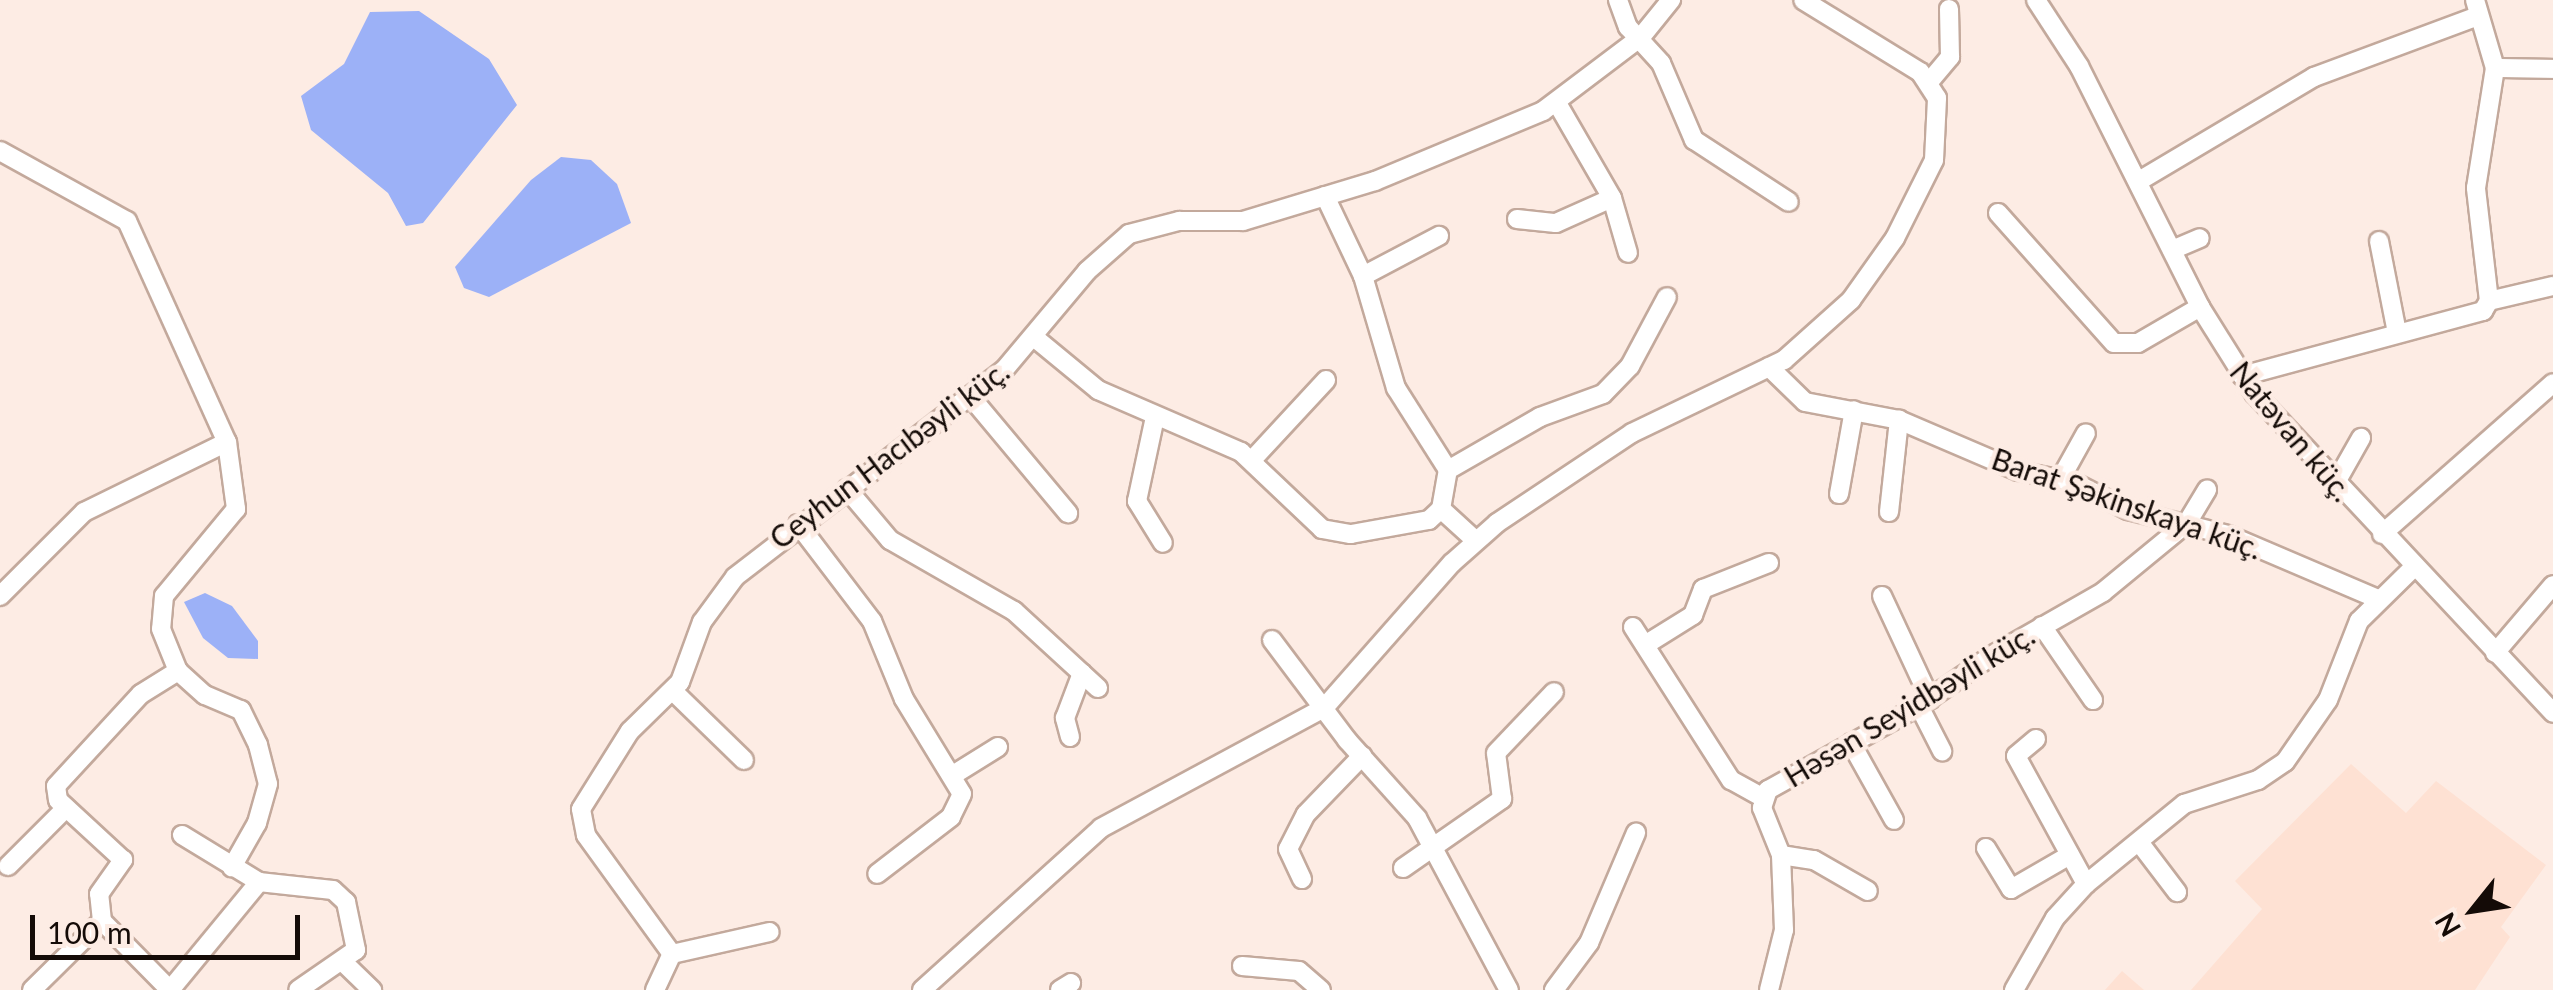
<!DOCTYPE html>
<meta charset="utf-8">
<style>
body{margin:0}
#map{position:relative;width:2553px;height:990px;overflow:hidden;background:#fdece4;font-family:Lato,sans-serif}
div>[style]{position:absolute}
.built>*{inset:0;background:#fee1d3}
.water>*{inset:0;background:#9cb1f7}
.roads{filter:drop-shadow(2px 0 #c3a99c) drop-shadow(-2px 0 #c3a99c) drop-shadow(0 2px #c3a99c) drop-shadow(0 -2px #c3a99c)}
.minor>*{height:18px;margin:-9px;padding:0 9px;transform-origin:9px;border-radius:9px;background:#fff}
span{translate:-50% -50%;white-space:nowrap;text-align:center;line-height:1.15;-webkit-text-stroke:9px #fdece4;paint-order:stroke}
.street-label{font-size:30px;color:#140b07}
.north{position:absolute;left:2423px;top:860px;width:100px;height:100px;-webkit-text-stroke:8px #fdece4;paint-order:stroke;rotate:240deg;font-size:28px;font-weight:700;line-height:40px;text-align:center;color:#140b07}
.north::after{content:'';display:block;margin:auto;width:35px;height:45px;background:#140b07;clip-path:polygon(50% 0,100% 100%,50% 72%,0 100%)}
.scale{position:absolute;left:30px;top:915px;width:270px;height:45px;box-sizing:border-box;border:5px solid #140b07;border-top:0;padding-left:12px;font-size:30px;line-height:35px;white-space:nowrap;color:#140b07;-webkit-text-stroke:8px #fdece4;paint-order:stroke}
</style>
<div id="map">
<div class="built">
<div style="clip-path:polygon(2351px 764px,2406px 813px,2436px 781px,2546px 865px,2501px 927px,2510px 937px,2475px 990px,2191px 990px,2262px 909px,2235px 881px)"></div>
<div style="clip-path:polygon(2122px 971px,2144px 990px,2105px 990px)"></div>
</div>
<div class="water">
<div style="clip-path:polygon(419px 11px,489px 59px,517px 105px,423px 223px,406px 226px,388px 193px,311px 130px,301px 96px,344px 64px,370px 12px)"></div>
<div style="clip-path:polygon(561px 157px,591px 160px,617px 184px,631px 223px,489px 297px,464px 288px,455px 267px,531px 180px)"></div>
<div style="clip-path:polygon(205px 593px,232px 606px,258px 641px,258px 659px,228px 658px,203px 638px,184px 602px)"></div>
</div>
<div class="roads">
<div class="minor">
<div style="left:1618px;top:0;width:29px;rotate:70deg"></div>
<div style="left:1628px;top:27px;width:49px;rotate:47.5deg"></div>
<div style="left:1661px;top:63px;width:84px;rotate:66.8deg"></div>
<div style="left:1694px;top:140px;width:113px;rotate:33.1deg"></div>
<div style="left:2036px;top:0;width:79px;rotate:56.9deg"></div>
<div style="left:2079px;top:66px;width:270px;rotate:63.3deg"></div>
<div style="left:2200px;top:307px;width:102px;rotate:57.9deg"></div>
<div style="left:2254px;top:393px;width:438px;rotate:46.9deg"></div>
<div style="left:2475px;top:0;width:71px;rotate:73.6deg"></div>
<div style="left:1929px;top:82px;width:33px;rotate:-50deg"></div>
<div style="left:1950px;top:57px;width:48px;rotate:-91.2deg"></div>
<div style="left:1557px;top:103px;width:110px;rotate:59.9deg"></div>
<div style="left:1612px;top:198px;width:57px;rotate:73.8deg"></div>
<div style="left:0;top:151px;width:145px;rotate:28.9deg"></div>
<div style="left:127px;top:221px;width:243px;rotate:65.7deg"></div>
<div style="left:2139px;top:181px;width:204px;rotate:-30.7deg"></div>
<div style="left:2314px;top:77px;width:175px;rotate:-20.4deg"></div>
<div style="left:1325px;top:196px;width:89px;rotate:64.6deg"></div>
<div style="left:1363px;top:276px;width:117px;rotate:73.6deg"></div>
<div style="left:1396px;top:388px;width:97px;rotate:57.6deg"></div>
<div style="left:1998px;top:213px;width:174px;rotate:48.3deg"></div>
<div style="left:2114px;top:343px;width:24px"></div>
<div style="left:2138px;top:343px;width:72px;rotate:-30.1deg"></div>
<div style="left:1517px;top:219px;width:39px;rotate:6deg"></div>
<div style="left:1556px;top:223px;width:61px;rotate:-24.1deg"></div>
<div style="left:2379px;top:241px;width:94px;rotate:78.9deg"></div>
<div style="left:2172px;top:250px;width:30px;rotate:-23deg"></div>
<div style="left:1363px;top:276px;width:86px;rotate:-27.8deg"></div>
<div style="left:2489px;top:301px;width:66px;rotate:-13.2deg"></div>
<div style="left:1035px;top:338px;width:82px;rotate:39.5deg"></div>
<div style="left:1098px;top:390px;width:156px;rotate:23.4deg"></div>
<div style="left:1241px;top:452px;width:112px;rotate:43.5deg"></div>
<div style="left:1322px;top:529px;width:29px;rotate:10deg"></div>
<div style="left:1351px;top:534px;width:79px;rotate:-10.2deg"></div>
<div style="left:1429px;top:520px;width:16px;rotate:-43deg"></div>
<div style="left:1441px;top:509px;width:40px;rotate:-80deg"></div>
<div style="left:1448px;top:470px;width:106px;rotate:-29.9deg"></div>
<div style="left:1540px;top:417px;width:67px;rotate:-20.1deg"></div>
<div style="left:1603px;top:394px;width:39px;rotate:-46deg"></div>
<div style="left:1630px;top:366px;width:78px;rotate:-61.8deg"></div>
<div style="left:1769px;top:367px;width:50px;rotate:44.2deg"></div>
<div style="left:1805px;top:402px;width:96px;rotate:10.8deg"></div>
<div style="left:1899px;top:420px;width:129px;rotate:23.2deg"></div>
<div style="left:2018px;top:471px;width:56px;rotate:11.3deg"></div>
<div style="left:2073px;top:482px;width:62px;rotate:27deg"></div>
<div style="left:2128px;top:510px;width:103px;rotate:14deg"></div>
<div style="left:2228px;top:535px;width:163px;rotate:23.1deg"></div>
<div style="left:2242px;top:376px;width:250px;rotate:-15.1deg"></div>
<div style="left:2483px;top:311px;width:12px;rotate:-59deg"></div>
<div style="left:2489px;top:301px;width:114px;rotate:-96.6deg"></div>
<div style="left:2476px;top:188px;width:121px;rotate:-81deg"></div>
<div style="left:2495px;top:68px;width:58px;rotate:1deg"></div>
<div style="left:970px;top:396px;width:153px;rotate:50.1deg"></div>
<div style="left:1155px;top:417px;width:86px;rotate:102.1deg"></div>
<div style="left:1137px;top:501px;width:49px;rotate:58.2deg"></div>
<div style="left:1252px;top:460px;width:109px;rotate:-47.2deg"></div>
<div style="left:2061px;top:478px;width:51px;rotate:-60.9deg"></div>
<div style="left:2335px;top:484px;width:53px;rotate:-60.5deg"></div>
<div style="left:847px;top:489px;width:67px;rotate:49.9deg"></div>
<div style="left:890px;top:540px;width:143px;rotate:29.8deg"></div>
<div style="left:1014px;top:611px;width:114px;rotate:42.5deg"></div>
<div style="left:1839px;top:494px;width:85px;rotate:-79.9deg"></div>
<div style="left:1441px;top:509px;width:47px;rotate:42.4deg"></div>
<div style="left:1889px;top:512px;width:93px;rotate:-83.8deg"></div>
<div style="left:798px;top:524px;width:122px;rotate:52.7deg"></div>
<div style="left:872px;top:621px;width:84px;rotate:67.7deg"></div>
<div style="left:904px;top:699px;width:111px;rotate:58.6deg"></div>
<div style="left:962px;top:794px;width:25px;rotate:116deg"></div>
<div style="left:951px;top:817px;width:93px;rotate:142.4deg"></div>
<div style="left:2382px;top:534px;width:228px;rotate:-41.4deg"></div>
<div style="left:0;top:596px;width:119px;rotate:-45deg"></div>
<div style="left:84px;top:512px;width:159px;rotate:-26.1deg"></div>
<div style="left:227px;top:442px;width:68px;rotate:82.3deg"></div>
<div style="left:236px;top:509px;width:113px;rotate:129.6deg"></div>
<div style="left:164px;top:596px;width:33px;rotate:95deg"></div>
<div style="left:161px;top:629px;width:45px;rotate:68deg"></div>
<div style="left:178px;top:671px;width:36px;rotate:42deg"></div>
<div style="left:205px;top:695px;width:39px;rotate:23deg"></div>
<div style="left:241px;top:710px;width:39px;rotate:64deg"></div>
<div style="left:258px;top:745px;width:40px;rotate:75.6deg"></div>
<div style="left:268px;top:784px;width:41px;rotate:105.8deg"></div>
<div style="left:257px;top:823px;width:51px;rotate:119.6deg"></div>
<div style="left:1882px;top:596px;width:114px;rotate:65deg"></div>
<div style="left:2042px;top:626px;width:90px;rotate:55.4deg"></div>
<div style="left:1633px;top:627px;width:182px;rotate:57.4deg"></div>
<div style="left:1731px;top:780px;width:37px;rotate:29deg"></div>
<div style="left:1272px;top:640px;width:125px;rotate:53.1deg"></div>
<div style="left:1347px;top:740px;width:105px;rotate:48.1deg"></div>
<div style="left:1417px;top:818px;width:195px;rotate:61.9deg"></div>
<div style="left:1645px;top:645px;width:57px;rotate:-32deg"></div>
<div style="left:1693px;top:615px;width:28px;rotate:-69deg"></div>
<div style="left:1703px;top:589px;width:71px;rotate:-21.5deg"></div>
<div style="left:2495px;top:653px;width:89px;rotate:-49.5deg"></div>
<div style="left:673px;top:691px;width:99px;rotate:44.2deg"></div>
<div style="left:1919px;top:706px;width:51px;rotate:62.9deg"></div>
<div style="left:1070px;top:737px;width:20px;rotate:-105deg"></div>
<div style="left:1065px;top:718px;width:48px;rotate:-69.3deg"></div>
<div style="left:2036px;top:739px;width:26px;rotate:140deg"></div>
<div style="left:2016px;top:756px;width:146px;rotate:61.3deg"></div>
<div style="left:1851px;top:743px;width:88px;rotate:60.8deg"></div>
<div style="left:953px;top:775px;width:53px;rotate:-31.9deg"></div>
<div style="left:182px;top:835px;width:90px;rotate:31.4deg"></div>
<div style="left:259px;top:882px;width:74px;rotate:6.2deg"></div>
<div style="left:333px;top:890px;width:18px;rotate:43deg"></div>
<div style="left:346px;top:902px;width:49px;rotate:78.2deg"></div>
<div style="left:356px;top:950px;width:70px;rotate:145.4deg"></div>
<div style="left:2139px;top:842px;width:63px;rotate:52.8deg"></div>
<div style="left:1986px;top:848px;width:48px;rotate:58.6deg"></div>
<div style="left:2011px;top:889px;width:68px;rotate:-30deg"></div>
<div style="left:1781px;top:855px;width:33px;rotate:9deg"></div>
<div style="left:1814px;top:860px;width:62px;rotate:29.9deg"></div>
<div style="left:8px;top:866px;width:82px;rotate:-45deg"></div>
<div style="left:1403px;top:868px;width:121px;rotate:-34.9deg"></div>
<div style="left:1502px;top:799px;width:46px;rotate:-97.4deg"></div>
<div style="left:1496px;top:753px;width:84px;rotate:-46.4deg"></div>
<div style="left:1302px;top:879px;width:33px;rotate:-115deg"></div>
<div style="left:1288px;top:849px;width:39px;rotate:-63deg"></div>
<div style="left:1306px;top:814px;width:81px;rotate:-46deg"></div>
<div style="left:102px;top:921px;width:97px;rotate:45.4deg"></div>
<div style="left:672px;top:954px;width:100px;rotate:-12.7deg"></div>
<div style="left:342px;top:961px;width:42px;rotate:44deg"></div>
<div style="left:1242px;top:966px;width:57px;rotate:5deg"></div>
<div style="left:1299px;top:971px;width:29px;rotate:41deg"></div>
<div style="left:32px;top:990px;width:98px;rotate:-44.6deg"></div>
<div style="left:102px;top:921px;width:27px;rotate:-96deg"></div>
<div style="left:99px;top:894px;width:42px;rotate:-54.8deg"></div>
<div style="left:123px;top:860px;width:88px;rotate:-137.3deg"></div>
<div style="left:58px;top:800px;width:14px;rotate:-98deg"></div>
<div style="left:56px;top:786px;width:125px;rotate:-47.3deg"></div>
<div style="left:141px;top:694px;width:44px;rotate:-31.9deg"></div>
<div style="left:170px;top:990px;width:140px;rotate:-50.5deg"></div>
<div style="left:655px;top:990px;width:40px;rotate:-65deg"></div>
<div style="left:672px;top:954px;width:147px;rotate:-125.9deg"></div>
<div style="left:586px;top:835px;width:26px;rotate:-101deg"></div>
<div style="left:581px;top:809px;width:92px;rotate:-57.9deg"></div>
<div style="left:630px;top:731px;width:70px;rotate:-44.4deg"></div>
<div style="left:680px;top:682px;width:64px;rotate:-69.9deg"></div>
<div style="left:702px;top:622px;width:56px;rotate:-53.7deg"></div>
<div style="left:735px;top:577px;width:339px;rotate:-37.6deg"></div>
<div style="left:1004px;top:370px;width:129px;rotate:-50deg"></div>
<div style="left:1087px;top:271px;width:56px;rotate:-41.4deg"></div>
<div style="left:1129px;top:234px;width:52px;rotate:-14.6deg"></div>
<div style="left:1179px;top:221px;width:64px"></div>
<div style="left:1243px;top:221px;width:138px;rotate:-16.9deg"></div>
<div style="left:1375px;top:181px;width:182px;rotate:-22.6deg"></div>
<div style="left:1543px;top:111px;width:123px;rotate:-37.1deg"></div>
<div style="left:1641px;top:37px;width:48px;rotate:-51deg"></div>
<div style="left:922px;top:990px;width:241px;rotate:-42.1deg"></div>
<div style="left:1101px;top:828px;width:253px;rotate:-28.3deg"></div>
<div style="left:1324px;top:708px;width:193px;rotate:-48.6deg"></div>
<div style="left:1452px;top:563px;width:60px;rotate:-41.6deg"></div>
<div style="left:1497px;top:523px;width:162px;rotate:-33.7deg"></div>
<div style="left:1632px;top:433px;width:169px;rotate:-25.7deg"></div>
<div style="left:1784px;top:360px;width:90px;rotate:-41.8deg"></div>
<div style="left:1851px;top:300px;width:76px;rotate:-54.6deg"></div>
<div style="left:1895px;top:238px;width:87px;rotate:-63.4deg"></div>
<div style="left:1934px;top:160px;width:62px;rotate:-87.2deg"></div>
<div style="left:1937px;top:98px;width:31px;rotate:-123deg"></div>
<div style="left:1920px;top:72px;width:137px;rotate:-148.4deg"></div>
<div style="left:1060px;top:990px;width:13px;rotate:-32deg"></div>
<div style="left:1554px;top:990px;width:59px;rotate:-53.3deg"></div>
<div style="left:1589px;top:943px;width:120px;rotate:-66.9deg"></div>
<div style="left:1769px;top:990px;width:62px;rotate:-76deg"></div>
<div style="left:1784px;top:930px;width:75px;rotate:-92.3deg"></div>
<div style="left:1781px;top:855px;width:51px;rotate:-112deg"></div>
<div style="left:1762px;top:808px;width:19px;rotate:-72deg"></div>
<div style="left:1768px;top:790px;width:173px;rotate:-29.1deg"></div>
<div style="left:1919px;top:706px;width:88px;rotate:-34.8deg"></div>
<div style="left:1991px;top:656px;width:129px;rotate:-29.7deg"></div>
<div style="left:2103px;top:592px;width:109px;rotate:-39.4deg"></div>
<div style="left:2187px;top:523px;width:39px;rotate:-59deg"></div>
<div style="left:2014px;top:990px;width:83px;rotate:-60.3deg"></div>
<div style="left:2055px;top:918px;width:46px;rotate:-47.6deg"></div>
<div style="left:2086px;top:884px;width:127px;rotate:-39.2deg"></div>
<div style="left:2184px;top:804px;width:78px;rotate:-18deg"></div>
<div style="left:2258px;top:780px;width:32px;rotate:-34deg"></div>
<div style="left:2285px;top:762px;width:75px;rotate:-55.3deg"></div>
<div style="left:2328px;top:700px;width:85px;rotate:-68.6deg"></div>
<div style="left:2359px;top:621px;width:76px;rotate:-44.5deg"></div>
</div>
</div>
<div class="street-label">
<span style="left:2292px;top:431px;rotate:50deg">Natəvan küç.</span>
<span style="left:889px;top:454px;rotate:-37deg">Ceyhun Hacıbəyli küç.</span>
<span style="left:2127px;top:503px;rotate:19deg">Barat Şəkinskaya küç.</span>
<span style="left:1909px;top:705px;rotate:-31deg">Həsən Seyidbəyli küç.</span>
</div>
<div class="north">N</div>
<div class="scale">100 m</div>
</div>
